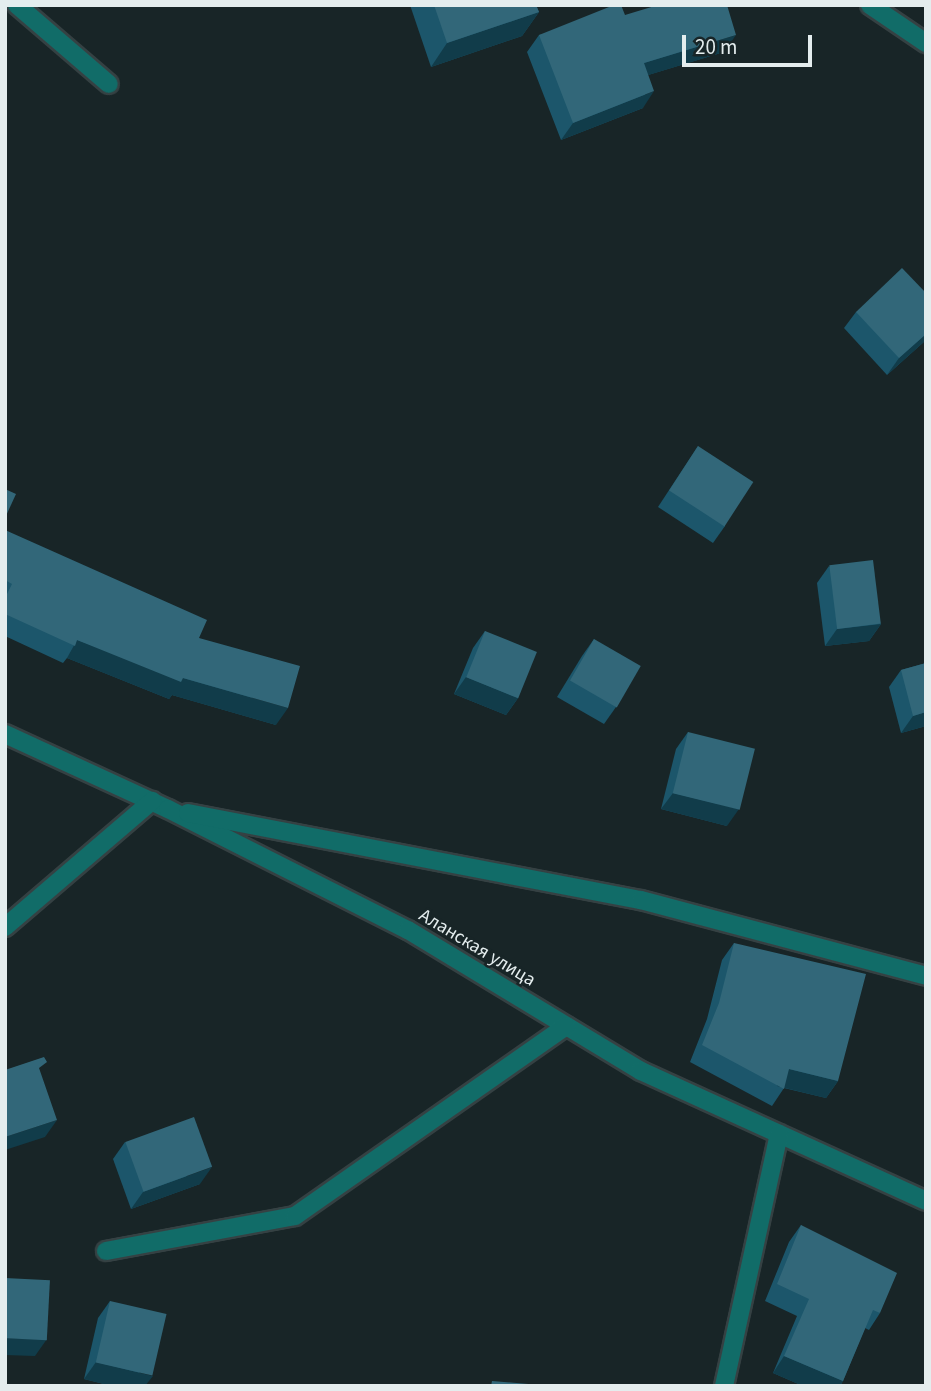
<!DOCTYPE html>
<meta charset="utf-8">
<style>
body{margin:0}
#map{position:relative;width:931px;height:1391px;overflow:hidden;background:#182527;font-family:"Source Sans 3",sans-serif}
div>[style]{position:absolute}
.roads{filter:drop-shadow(2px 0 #354143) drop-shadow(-2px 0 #354143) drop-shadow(0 2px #354143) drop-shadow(0 -2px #354143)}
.minor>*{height:18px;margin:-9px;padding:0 9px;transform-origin:9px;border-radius:9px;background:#116c68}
.wall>*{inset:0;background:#1c566b}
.shaded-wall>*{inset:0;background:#113c4a}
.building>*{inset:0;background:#326779;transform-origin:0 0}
span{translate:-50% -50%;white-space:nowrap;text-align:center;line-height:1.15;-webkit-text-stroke:5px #182527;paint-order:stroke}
.street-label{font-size:19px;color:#e4edee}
.frame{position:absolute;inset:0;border:7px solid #e4edee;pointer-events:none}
.scale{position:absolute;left:682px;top:35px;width:130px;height:32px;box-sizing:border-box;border:4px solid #e4edee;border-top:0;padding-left:9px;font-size:21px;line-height:24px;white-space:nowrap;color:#e4edee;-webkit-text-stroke:5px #182527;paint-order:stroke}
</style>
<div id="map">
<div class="roads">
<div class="minor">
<div style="left:17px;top:5px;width:121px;rotate:40.7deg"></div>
<div style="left:870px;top:5px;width:68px;rotate:34.2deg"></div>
<div style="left:5px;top:734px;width:179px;rotate:24.7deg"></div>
<div style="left:168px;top:809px;width:269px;rotate:26.8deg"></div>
<div style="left:408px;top:930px;width:272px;rotate:31.2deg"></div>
<div style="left:641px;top:1071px;width:313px;rotate:24.5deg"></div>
<div style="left:188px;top:813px;width:461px;rotate:10.9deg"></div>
<div style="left:641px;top:900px;width:295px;rotate:14.9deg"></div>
<div style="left:5px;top:927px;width:194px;rotate:-40.6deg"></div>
<div style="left:106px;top:1251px;width:192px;rotate:-10.5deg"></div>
<div style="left:295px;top:1216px;width:331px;rotate:-35deg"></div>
<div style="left:724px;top:1386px;width:258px;rotate:-77.7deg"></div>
</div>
</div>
<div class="wall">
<div style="clip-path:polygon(410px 5px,536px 5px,539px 12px,522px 36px,431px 67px)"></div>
<div style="clip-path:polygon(625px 15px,724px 52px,648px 75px,643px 108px,561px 140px,527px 52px,539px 35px)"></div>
<div style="clip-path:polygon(926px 293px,926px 340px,887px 375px,844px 328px,856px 312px)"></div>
<div style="clip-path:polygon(698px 446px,725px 526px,713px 543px,658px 507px)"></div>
<div style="clip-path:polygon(5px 530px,199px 638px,276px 725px,172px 695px,169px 699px,67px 658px,63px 663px,5px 636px)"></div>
<div style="clip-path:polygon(829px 566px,881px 624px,869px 641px,825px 646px,817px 583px)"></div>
<div style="clip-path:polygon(485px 631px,518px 698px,506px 715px,454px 694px,473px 648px)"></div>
<div style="clip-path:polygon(594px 639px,616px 707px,604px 724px,557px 697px,582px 656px)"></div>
<div style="clip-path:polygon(926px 663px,926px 726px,901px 733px,889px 687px,901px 670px)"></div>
<div style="clip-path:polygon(688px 732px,727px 826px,661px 809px,676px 749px)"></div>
<div style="clip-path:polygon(734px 943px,838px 1081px,826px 1098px,784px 1088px,772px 1106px,690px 1062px,707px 1019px,722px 960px)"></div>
<div style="clip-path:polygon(125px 1142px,200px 1184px,131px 1209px,113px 1159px)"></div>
<div style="clip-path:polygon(801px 1225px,880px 1313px,869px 1330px,865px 1328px,843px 1381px,840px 1386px,803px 1386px,773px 1373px,797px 1316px,765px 1301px,789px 1242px)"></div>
<div style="clip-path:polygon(110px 1301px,145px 1386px,112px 1386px,84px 1379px,98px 1318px)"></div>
</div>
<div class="shaded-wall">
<div style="clip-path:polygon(539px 12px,522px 36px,431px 67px,447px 43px)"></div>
<div style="clip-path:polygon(736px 35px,724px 52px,632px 80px,644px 63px)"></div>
<div style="clip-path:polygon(654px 91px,643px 108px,561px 140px,573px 123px)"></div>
<div style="clip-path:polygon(926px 334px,926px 340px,887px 375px,899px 358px)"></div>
<div style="clip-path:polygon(881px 624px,869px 641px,825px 646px,837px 629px)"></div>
<div style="clip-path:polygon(77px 640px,183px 678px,288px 708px,276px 725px,172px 695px,169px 699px,67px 658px)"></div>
<div style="clip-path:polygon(466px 677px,518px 698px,506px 715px,454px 694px)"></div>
<div style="clip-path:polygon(926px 712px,926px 726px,901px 733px,913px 716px)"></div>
<div style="clip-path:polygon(673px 793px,739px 809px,727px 826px,661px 809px)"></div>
<div style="clip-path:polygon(789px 1069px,838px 1081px,826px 1098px,777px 1086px)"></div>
<div style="clip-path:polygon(57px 1120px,45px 1137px,5px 1150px,5px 1137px)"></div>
<div style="clip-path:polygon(212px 1167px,200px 1184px,131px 1209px,143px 1192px)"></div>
<div style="clip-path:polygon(5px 1338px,47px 1339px,35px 1356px,5px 1355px)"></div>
<div style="clip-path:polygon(784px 1356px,843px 1381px,840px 1386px,803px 1386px,773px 1373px)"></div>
<div style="clip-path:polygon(96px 1362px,153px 1376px,145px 1386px,112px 1386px,84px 1379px)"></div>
</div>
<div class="building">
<div style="clip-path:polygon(434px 5px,536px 5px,539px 12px,447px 43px)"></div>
<div style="clip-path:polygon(614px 5px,621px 5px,625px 15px,658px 5px,727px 5px,736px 35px,644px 63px,654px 91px,573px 123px,539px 35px)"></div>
<div style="clip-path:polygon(902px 268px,926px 293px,926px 334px,899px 358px,856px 312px)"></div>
<div style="left:698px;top:446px;width:66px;height:53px;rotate:33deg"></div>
<div style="clip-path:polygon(5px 489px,16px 494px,5px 518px)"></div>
<div style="clip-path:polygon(5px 530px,207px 620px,199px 638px,300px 666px,288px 708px,183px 678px,181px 682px,77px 640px,75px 646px,5px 614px,5px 598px,12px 584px,5px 580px)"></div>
<div style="left:873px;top:560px;width:64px;height:44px;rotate:83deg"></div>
<div style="left:485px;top:631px;width:56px;height:50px;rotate:22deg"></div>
<div style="left:594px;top:639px;width:54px;height:48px;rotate:30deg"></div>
<div style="clip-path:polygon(926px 663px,926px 712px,913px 716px,901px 670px)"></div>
<div style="left:688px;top:732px;width:69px;height:63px;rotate:14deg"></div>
<div style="clip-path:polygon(734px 943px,866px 974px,838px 1081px,789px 1069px,784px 1089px,702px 1045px,719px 1003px)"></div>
<div style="clip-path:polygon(44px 1057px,47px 1062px,39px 1068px,57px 1120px,5px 1137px,5px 1070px)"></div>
<div style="left:194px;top:1117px;width:53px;height:73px;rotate:70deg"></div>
<div style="clip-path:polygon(801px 1225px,897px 1273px,880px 1313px,873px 1310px,843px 1381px,784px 1356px,809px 1299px,777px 1284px)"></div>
<div style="left:5px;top:1278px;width:45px;height:60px;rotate:3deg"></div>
<div style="left:110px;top:1301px;width:58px;height:63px;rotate:13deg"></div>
<div style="clip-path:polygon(492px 1381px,540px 1385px,491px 1386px)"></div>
</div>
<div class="street-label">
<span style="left:477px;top:948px;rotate:31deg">Аланская улица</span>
</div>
<div class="frame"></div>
<div class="scale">20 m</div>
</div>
